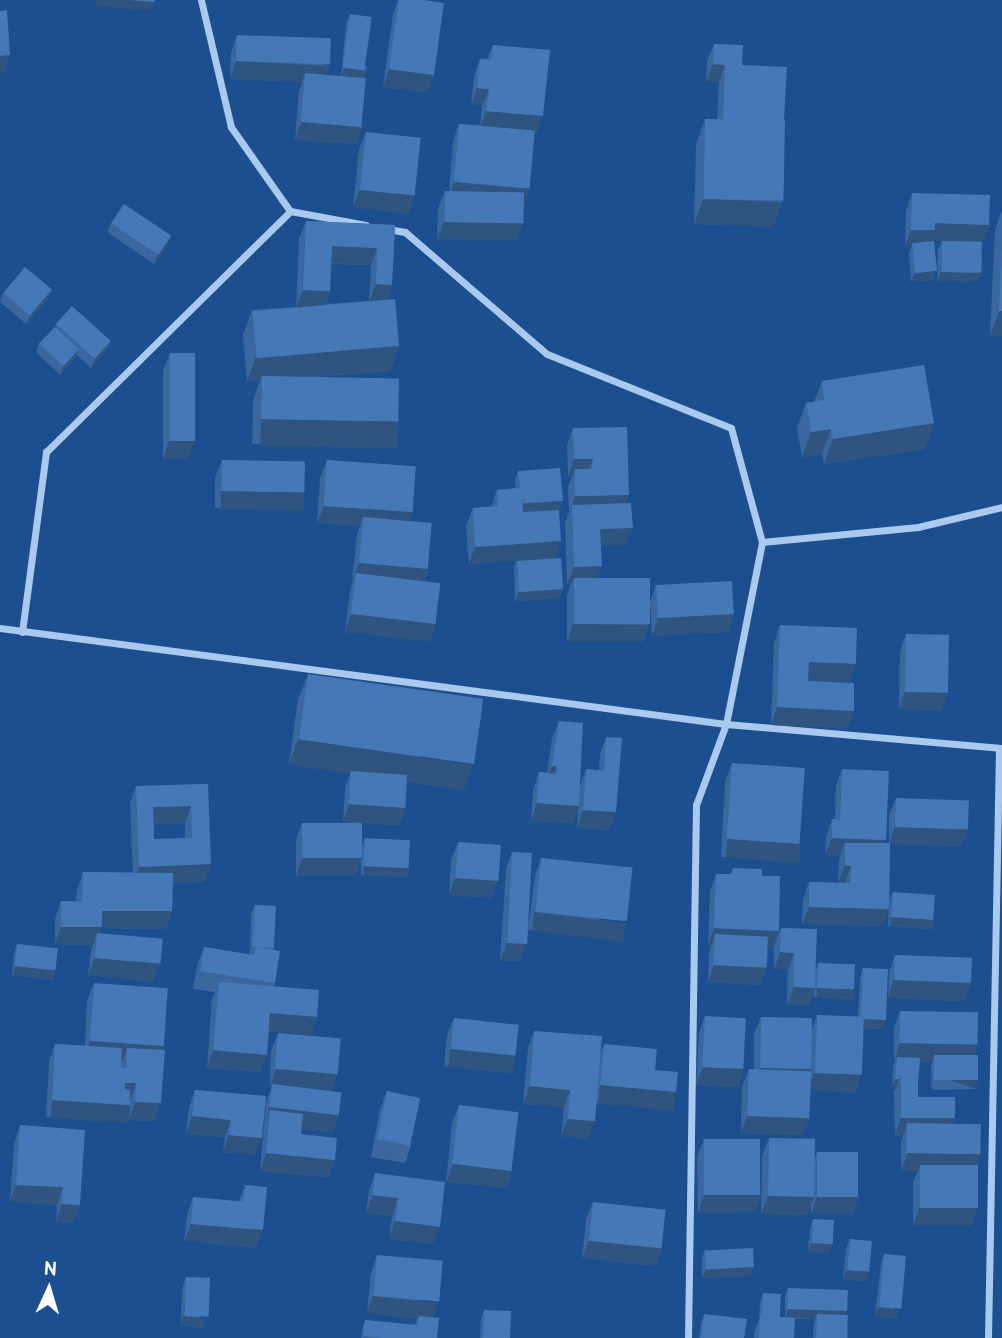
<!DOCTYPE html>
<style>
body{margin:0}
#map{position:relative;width:1002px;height:1338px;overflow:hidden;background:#1b4f8f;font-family:"PT Sans",sans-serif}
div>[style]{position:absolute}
.street>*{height:7px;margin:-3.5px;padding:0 3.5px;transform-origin:3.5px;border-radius:3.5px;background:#a9c9ee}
.wall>*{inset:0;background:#3a679d}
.shaded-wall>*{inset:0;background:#305480;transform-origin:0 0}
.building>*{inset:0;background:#4478b7;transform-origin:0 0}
span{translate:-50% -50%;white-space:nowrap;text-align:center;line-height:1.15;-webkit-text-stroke:5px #1b4f8f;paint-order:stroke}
.north{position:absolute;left:14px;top:1254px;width:70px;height:70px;-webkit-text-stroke:5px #1b4f8f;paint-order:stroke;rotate:4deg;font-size:19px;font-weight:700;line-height:28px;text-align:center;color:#fff}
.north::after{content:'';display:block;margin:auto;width:24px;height:32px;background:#fff;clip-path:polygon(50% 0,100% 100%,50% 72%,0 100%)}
</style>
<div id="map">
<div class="street">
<div style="left:290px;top:211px;width:77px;rotate:10.4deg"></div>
<div style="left:388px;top:229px;width:17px;rotate:10deg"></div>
<div style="left:405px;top:232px;width:187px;rotate:40.7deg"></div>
<div style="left:547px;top:354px;width:198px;rotate:21.9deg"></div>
<div style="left:731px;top:428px;width:118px;rotate:74.8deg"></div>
<div style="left:0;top:628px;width:732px;rotate:7.53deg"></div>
<div style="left:726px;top:724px;width:277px;rotate:5deg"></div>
<div style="left:22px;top:632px;width:182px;rotate:-82.4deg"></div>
<div style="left:46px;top:452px;width:343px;rotate:-44.6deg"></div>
<div style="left:290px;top:211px;width:103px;rotate:-125.1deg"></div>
<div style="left:231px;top:127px;width:130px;rotate:-103.3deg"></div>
<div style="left:688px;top:1338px;width:533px;rotate:-89.14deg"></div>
<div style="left:696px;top:805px;width:86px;rotate:-69.7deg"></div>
<div style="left:726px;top:724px;width:186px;rotate:-78.8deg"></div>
<div style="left:762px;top:542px;width:157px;rotate:-5.5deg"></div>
<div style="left:918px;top:527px;width:86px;rotate:-13.4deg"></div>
<div style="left:988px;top:1338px;width:590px;rotate:-88.93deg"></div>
</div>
<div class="wall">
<div style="clip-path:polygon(398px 0,425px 0,428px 93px,383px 87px,393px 14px)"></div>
<div style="clip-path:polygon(350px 14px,367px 70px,364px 78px,357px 144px,295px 140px,299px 91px,302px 82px,230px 79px,231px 53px,237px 35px,330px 66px,326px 75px,341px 76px,346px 23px)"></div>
<div style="clip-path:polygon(714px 44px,742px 65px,784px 121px,782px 202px,773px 227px,694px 224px,696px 144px,705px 119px,717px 120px,719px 82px,706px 82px,707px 61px)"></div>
<div style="clip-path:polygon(493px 45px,537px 133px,535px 133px,523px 206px,523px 223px,516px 240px,437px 239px,438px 208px,445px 191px,449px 191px,453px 141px,459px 124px,480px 125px,482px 106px,471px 105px,474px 76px,480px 59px,487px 59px)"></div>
<div style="clip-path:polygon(366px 132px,409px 214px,353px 207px,359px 149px)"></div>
<div style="clip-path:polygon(912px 193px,989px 225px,982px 242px,978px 282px,937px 281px,938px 250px,942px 241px,961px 241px,931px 241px,934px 280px,911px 282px,909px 252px,911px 247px,905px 247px,906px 211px)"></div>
<div style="clip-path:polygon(1002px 210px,1002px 336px,990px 336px,995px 230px)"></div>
<div style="clip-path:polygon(evenodd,306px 221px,395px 225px,392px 285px,387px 299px,399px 346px,390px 371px,311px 377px,389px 446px,252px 444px,253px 401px,260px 380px,247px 381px,243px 335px,252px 310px,296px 307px,299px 239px,306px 221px,331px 264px,371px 265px,369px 301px,326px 304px,330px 291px,331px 264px)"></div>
<div style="clip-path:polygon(111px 223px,168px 245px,154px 264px,107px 232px)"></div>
<div style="clip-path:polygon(52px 290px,48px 299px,26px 324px,0 302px,3px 293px)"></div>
<div style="clip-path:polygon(56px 324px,111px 341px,107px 350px,91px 368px,77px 355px,75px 358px,60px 375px,36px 352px,39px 343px,55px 327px)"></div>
<div style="clip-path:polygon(170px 353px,188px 459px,163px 459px,163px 370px)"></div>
<div style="clip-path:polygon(822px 381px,934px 423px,925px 449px,824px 464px,822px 454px,802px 457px,797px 428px,806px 403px,814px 402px)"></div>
<div style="clip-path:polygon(573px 428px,626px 503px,626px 545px,601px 546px,597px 578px,649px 625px,643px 642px,567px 642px,567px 595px,571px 584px,567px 584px,565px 522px,569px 513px,568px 487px,572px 477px,568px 477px,567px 445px)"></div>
<div style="clip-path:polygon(222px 460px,297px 510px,215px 508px,215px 478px)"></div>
<div style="clip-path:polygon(327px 460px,413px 512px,409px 521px,428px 569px,424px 581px,436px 624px,429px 641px,345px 632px,350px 591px,353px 580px,352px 580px,357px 534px,360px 526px,317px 523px,320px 478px)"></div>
<div style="clip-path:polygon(518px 471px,560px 510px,523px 512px,555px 558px,563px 589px,559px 598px,515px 601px,514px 569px,516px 561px,469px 564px,466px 526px,473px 508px,491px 507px,497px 490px,516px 488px,515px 480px)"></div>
<div style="clip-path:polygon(656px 585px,734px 614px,728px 632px,652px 636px,650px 602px)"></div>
<div style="clip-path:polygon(780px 625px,849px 682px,808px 680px,854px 711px,847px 728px,771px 725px,774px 643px)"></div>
<div style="clip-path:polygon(906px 634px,942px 710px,899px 709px,900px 651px)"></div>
<div style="clip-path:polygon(308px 674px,464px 790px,407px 782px,406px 808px,399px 825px,362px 823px,362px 846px,365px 838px,406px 877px,361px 875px,361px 860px,356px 876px,296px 876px,296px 840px,302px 823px,355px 823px,343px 822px,345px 788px,350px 774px,289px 764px,298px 699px)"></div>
<div style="clip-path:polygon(559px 721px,580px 786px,586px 769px,599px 770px,600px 754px,606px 737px,610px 830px,577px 828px,578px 807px,573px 823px,531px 821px,533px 790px,539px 772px,547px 773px,552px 739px)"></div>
<div style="clip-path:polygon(732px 763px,794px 862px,721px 857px,725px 781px)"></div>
<div style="clip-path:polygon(842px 769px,885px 843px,889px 843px,889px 815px,896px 798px,968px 829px,961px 846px,890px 844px,889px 909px,882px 926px,802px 924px,803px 899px,809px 882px,838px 883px,839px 860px,840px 856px,825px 855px,826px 837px,832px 819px,835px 819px,836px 786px)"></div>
<div style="clip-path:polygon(evenodd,208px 784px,205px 882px,173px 883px,172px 911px,166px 929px,101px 928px,99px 933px,153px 982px,88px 975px,91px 950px,93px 945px,55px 944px,55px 919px,61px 901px,76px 901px,77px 890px,83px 872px,133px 873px,130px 803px,136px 786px,208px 784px,185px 823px,185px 838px,154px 839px,154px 824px,185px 823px)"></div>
<div style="clip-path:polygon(458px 843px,492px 898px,449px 895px,451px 860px)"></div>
<div style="clip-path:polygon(512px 852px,520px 961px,500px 961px,506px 869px)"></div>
<div style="clip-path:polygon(541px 858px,619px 940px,528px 930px,535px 875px)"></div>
<div style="clip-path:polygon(733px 868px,762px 876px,779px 931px,772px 948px,768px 948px,767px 967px,760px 985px,708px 982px,709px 952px,711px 946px,708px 946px,710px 891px,716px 874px,730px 874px)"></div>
<div style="clip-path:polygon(893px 892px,934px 920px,931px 929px,888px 926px,889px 901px)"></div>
<div style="clip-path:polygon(255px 905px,274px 950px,275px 983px,274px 986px,311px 1035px,269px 1031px,260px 1072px,207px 1068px,212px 999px,215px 992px,193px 989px,197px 965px,204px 947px,250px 955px,251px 914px)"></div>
<div style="clip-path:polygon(781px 928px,816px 969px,818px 963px,851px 999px,814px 997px,814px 992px,809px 1005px,787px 1005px,788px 970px,774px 970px,774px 945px)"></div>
<div style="clip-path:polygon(17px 944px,55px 971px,52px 980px,12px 975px,14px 953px)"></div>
<div style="clip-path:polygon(895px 955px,971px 983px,964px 1001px,888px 998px,889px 973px)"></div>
<div style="clip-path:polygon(863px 968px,883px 1029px,863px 1028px,861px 1075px,855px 1093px,811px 1090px,803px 1135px,741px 1133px,742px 1087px,749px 1069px,754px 1069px,754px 1034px,761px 1017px,812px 1029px,817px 1015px,858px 1017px,860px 977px)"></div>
<div style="clip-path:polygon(94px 983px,165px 1046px,163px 1050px,155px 1121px,129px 1120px,130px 1106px,124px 1122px,46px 1117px,49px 1062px,55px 1044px,85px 1046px,87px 1000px)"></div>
<div style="clip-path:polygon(900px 1011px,977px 1045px,974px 1055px,975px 1089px,932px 1090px,931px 1065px,932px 1062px,920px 1062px,918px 1080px,918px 1097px,955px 1118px,953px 1124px,977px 1165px,971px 1226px,913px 1225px,913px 1182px,918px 1171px,901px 1171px,901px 1141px,903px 1136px,895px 1136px,894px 1091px,896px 1088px,892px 1088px,893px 1066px,895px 1061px,894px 1061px,894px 1028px)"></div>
<div style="clip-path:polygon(705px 1016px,738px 1087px,696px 1085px,699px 1033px)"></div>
<div style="clip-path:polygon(454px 1018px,515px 1056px,509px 1073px,444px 1066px,447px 1035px)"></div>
<div style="clip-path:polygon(534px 1031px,600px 1054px,604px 1044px,655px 1070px,676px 1092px,669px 1110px,596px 1103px,588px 1139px,561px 1136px,564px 1107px,523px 1104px,528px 1048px)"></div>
<div style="clip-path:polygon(278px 1033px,332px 1091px,339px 1115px,333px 1133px,302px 1129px,301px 1134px,335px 1160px,329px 1177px,260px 1171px,266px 1102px,272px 1087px,270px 1087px,271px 1051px)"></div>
<div style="clip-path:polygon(195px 1090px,266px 1096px,255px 1155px,223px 1152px,225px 1137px,186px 1134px,189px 1107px)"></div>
<div style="clip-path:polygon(387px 1091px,411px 1146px,405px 1163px,371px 1157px,380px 1109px)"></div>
<div style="clip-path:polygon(459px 1105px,513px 1171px,506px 1188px,446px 1182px,452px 1123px)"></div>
<div style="clip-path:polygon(20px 1125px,80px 1205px,73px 1223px,56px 1222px,57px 1205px,10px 1202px,14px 1143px)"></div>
<div style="clip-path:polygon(769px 1138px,814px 1161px,817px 1152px,859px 1197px,852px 1214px,811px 1214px,811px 1205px,807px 1215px,761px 1214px,762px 1156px)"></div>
<div style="clip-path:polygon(704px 1139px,761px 1195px,754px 1212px,698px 1213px,697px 1156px)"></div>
<div style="clip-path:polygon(375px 1173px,433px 1244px,389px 1239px,392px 1216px,366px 1213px,369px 1191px)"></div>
<div style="clip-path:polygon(245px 1185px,256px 1248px,184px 1241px,187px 1215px,193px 1197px,239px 1201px)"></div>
<div style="clip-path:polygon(593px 1202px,656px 1266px,582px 1258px,586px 1219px)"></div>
<div style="clip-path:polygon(813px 1219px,832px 1244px,829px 1253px,808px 1252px,810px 1228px)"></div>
<div style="clip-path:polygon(850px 1239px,866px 1281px,843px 1279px,846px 1248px)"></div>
<div style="clip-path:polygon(705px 1249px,751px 1276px,702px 1278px,702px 1258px)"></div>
<div style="clip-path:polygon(884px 1254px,896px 1319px,875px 1316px,881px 1263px)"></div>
<div style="clip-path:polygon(377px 1255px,433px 1317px,437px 1338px,361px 1338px,362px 1329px,365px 1320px,415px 1325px,417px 1319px,367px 1313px,371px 1273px)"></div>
<div style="clip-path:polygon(186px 1277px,203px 1328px,180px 1325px,183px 1286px)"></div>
<div style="clip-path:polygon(788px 1288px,846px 1315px,848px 1338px,813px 1338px,814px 1323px,815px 1319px,795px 1319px,794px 1338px,754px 1338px,754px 1333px,759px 1320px,760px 1302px,763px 1293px,780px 1317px,785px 1317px,785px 1297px)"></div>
<div style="clip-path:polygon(484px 1310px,508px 1338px,480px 1338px,481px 1319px)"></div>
<div style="clip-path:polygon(704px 1314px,744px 1338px,699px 1338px,701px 1323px)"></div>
</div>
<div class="shaded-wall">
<div style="clip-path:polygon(97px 0,128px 0,154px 2px,151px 11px,95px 6px)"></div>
<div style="clip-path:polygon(10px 55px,4px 73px,0 73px,0 56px)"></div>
<div style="clip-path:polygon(236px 61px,330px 66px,323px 83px,305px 73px,302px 82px,230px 79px)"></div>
<div style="clip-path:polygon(713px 64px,725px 65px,719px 82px,706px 82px)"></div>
<div style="clip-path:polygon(344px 68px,367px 70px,364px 79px,341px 77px)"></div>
<div style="clip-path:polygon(389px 69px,434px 75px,428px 93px,383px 87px)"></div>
<div style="clip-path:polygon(477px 88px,489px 89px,482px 106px,471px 105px)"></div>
<div style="clip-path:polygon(486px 111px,543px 116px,537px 133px,480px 128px)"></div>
<div style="clip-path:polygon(301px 122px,363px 126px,357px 144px,295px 140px)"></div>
<div style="clip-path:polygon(454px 182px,530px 189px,524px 206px,448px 200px)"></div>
<div style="clip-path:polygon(359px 190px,415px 196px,409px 214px,353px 207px)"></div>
<div style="clip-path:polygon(703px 199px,782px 202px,773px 227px,694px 224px)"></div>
<div style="clip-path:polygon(444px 222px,523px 223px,516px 240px,437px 239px)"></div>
<div style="clip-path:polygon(935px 223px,989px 225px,983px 242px,931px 241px,929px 248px,912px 243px,911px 247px,905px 247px,911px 230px)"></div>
<div style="clip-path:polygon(171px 236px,168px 245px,154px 264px,157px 255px)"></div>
<div style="clip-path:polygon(332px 246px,377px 248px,371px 265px,326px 263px)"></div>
<div style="clip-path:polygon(937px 271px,934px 280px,911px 282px,915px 273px)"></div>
<div style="clip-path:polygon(941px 272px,981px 273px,978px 282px,937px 281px)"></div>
<div style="clip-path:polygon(376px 284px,392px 285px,386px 302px,369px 302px)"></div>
<div style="clip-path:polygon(52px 290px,48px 299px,26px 324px,30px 315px)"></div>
<div style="clip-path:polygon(303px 290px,330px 291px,324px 309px,296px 308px)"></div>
<div style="clip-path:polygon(999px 311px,1002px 311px,1002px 336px,990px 336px)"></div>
<div style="clip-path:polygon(111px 341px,107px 350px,91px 368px,95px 359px)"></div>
<div style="clip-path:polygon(399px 346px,390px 371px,262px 380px,262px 376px,260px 380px,247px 381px,256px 356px)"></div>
<div style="clip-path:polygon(79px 349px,75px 358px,60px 375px,63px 366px)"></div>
<div style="left:261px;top:419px;width:137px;height:27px;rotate:1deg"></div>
<div style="clip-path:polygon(934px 423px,925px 449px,824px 464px,833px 439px)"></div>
<div style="clip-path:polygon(831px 429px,822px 454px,802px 457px,811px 432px)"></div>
<div style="clip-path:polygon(169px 441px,195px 441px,188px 459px,163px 459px)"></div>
<div style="clip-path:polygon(574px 459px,593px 459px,586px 476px,575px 469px,572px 477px,568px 477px)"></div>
<div style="left:221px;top:491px;width:83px;height:18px;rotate:1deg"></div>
<div style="clip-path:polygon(629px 495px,623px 513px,572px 506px,575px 496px)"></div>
<div style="clip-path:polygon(563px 501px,560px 510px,517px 513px,521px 504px)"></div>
<div style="clip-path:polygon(324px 506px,413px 512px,407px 529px,363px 517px,360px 526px,317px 523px)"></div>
<div style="clip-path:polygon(633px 528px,626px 545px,594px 547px,600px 529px)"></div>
<div style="clip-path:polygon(561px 541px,555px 559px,469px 564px,475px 547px)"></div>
<div style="clip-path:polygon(359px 563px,428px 569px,421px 587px,356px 573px,353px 580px,352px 580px)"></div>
<div style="clip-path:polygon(602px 566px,595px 583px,574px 578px,571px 584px,567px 584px,574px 567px)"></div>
<div style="clip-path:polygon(563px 589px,559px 598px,515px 601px,519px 592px)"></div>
<div style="clip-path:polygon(351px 614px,436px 624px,429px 641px,345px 632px)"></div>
<div style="clip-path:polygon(734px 614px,728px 632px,652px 636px,658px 618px)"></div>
<div style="clip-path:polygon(573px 624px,649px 625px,643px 642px,567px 642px)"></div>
<div style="clip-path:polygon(809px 662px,856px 664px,849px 682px,803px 680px)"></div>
<div style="clip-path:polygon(905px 692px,948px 692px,942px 710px,899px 709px)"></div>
<div style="clip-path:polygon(777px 707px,854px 711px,847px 728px,771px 725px)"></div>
<div style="clip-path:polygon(298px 739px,473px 765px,464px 790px,351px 774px,351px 771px,350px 774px,289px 764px)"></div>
<div style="clip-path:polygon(552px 766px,557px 766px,550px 783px,545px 784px)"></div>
<div style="clip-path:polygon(537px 803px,579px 806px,573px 823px,531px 821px)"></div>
<div style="clip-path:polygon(349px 804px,406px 808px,399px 825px,343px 822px)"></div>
<div style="clip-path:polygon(191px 806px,185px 823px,147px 824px,153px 807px)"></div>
<div style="clip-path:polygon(583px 810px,616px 812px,610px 830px,577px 828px)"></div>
<div style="clip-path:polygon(895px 827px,968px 829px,961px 846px,889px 844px)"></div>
<div style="clip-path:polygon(832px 838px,886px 840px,880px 857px,845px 843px,840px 856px,825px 855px)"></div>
<div style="left:727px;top:839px;width:74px;height:19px;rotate:4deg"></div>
<div style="clip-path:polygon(302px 858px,362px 858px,356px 876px,296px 876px)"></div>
<div style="clip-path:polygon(211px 864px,205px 882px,133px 884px,139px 867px)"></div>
<div style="clip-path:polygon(845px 865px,851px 866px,845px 883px,838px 883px)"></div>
<div style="left:364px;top:866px;width:45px;height:9px;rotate:3deg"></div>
<div style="clip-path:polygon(455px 878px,498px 880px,492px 898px,449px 895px)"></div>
<div style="clip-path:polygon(809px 907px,889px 909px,882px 926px,802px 924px)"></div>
<div style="clip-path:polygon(102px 911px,172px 911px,166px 929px,101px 928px,96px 942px,97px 933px,93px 945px,55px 944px,61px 927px)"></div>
<div style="left:534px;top:912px;width:92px;height:19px;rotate:7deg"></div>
<div style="left:891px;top:917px;width:43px;height:9px;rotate:4deg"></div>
<div style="clip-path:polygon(714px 928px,779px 931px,772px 948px,715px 946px,715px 934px,711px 946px,708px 946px)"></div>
<div style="clip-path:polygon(507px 943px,526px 944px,520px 961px,500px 961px)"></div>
<div style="clip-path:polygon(780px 952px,794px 953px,788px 970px,774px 970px)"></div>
<div style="clip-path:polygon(95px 958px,160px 964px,153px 982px,88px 975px)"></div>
<div style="clip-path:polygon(714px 965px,767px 967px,760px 985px,708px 982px)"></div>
<div style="left:15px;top:966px;width:40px;height:9px;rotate:7deg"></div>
<div style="clip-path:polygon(894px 980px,971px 983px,964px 1001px,888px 998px)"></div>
<div style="clip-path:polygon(794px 987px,815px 988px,809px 1005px,787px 1005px)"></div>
<div style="left:817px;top:988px;width:37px;height:9px;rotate:3deg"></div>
<div style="clip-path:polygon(270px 1013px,317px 1017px,311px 1035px,264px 1031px)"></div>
<div style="clip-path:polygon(861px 1018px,886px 1020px,883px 1029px,858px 1027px)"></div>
<div style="clip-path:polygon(90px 1041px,165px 1046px,158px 1063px,127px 1048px,123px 1061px,84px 1059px)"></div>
<div style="clip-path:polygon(900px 1043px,977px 1045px,971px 1063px,934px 1056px,932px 1062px,896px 1061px,897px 1057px,895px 1061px,894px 1061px)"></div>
<div style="left:450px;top:1049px;width:65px;height:18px;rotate:6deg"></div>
<div style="clip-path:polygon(213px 1050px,267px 1055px,260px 1072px,207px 1068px)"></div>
<div style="clip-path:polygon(703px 1067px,744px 1070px,738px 1087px,696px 1085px)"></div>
<div style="clip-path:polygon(760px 1068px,811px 1069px,804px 1086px,753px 1085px)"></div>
<div style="clip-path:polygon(276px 1069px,338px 1073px,332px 1091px,270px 1087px)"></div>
<div style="clip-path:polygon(814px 1073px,861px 1075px,855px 1093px,808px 1090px)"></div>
<div style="clip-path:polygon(895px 1079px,899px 1079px,896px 1088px,892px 1088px)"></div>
<div style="left:978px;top:1080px;width:9px;height:43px;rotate:108deg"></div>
<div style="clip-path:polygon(125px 1083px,136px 1083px,130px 1101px,118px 1100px)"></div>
<div style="left:600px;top:1085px;width:76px;height:19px;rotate:5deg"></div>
<div style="clip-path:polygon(530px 1086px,570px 1090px,564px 1107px,523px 1104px)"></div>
<div style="left:52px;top:1100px;width:78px;height:18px;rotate:4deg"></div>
<div style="clip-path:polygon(135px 1102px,161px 1103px,155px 1121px,129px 1120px)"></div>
<div style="clip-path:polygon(270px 1107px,339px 1115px,333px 1133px,269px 1125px,270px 1110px,264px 1125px)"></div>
<div style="clip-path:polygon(192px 1116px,231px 1120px,225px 1137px,186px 1134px)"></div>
<div style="clip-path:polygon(747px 1116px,810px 1118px,803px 1135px,741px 1133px)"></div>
<div style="clip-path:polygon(901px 1118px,955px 1118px,949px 1135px,907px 1123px,903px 1136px,895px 1136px)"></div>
<div style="clip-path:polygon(568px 1119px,595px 1121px,588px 1139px,561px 1136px)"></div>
<div style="clip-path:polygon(229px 1135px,262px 1138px,255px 1155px,223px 1152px)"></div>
<div style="clip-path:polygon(266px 1153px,335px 1160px,329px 1177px,260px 1171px)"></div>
<div style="clip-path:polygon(908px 1153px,981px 1154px,974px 1171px,920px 1165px,918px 1171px,901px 1171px)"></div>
<div style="clip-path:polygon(453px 1164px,513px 1171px,506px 1188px,446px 1182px)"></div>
<div style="clip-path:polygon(16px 1185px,63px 1187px,57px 1205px,10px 1202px)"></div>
<div style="clip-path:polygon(373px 1195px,398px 1198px,392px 1216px,366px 1213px)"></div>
<div style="clip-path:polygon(704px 1195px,761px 1195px,754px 1212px,698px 1213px)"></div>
<div style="clip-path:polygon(768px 1196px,814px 1197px,807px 1215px,761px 1214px)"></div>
<div style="clip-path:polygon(817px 1197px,859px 1197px,852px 1214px,811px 1214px)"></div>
<div style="clip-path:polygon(62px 1204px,80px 1205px,73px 1223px,56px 1222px)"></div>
<div style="clip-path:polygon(919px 1208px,978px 1208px,971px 1226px,913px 1225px)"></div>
<div style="clip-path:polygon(395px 1221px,440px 1227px,433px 1244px,389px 1239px)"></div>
<div style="clip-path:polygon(191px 1224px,263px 1230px,256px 1248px,184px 1241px)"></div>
<div style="clip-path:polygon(589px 1241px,662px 1248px,656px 1266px,582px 1258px)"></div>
<div style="clip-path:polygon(811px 1243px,832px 1244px,829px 1253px,808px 1252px)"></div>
<div style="clip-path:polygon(754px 1267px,751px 1276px,702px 1278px,706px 1269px)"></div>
<div style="clip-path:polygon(846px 1270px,869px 1272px,866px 1281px,843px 1279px)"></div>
<div style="clip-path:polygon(373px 1296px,438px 1303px,432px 1320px,419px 1316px,417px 1319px,367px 1313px)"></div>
<div style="clip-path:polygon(878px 1307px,899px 1310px,896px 1319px,875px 1316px)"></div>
<div style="clip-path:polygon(788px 1309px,847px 1311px,844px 1320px,817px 1314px,815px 1319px,785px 1318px)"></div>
<div style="clip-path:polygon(183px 1316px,206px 1319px,203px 1328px,180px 1325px)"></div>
</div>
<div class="building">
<div style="clip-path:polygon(128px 0,155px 0,154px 2px)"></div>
<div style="clip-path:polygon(399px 0,425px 0,444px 3px,434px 75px,389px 69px)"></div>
<div style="clip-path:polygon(7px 10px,10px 55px,0 56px,0 11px)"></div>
<div style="left:350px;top:14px;width:22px;height:54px;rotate:8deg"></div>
<div style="left:237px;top:35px;width:94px;height:26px;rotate:2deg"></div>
<div style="clip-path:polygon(714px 44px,743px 45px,742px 65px,787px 67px,784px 121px,723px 120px,725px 65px,713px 64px)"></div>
<div style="clip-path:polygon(493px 45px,550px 50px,543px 116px,486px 111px,489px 89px,477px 88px,480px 59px,491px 60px)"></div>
<div style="left:305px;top:73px;width:61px;height:49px;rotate:5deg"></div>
<div style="left:705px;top:119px;width:80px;height:80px;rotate:1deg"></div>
<div style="left:459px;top:124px;width:76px;height:58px;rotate:5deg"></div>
<div style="left:366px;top:132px;width:55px;height:58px;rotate:6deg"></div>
<div style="left:445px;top:191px;width:79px;height:31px;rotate:1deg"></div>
<div style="clip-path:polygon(912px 193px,990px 195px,989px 225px,935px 223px,935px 230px,911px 230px)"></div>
<div style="left:124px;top:204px;width:57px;height:23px;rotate:34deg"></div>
<div style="clip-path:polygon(306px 221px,395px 225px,392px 285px,376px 284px,377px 248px,332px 246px,330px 291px,303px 290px)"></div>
<div style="left:934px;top:241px;width:30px;height:22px;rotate:84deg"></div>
<div style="left:942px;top:241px;width:40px;height:31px;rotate:1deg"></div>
<div style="clip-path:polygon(1002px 250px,1002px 311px,999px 311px)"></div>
<div style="left:25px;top:267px;width:35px;height:34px;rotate:40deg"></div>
<div style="left:395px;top:299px;width:47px;height:143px;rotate:85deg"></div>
<div style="left:72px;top:306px;width:52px;height:24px;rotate:42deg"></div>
<div style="left:55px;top:327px;width:33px;height:23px;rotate:43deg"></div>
<div style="left:170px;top:353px;width:25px;height:88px"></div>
<div style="clip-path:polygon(924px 365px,934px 423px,833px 439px,831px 429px,811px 432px,806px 403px,824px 400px,822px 381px)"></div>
<div style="left:262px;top:376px;width:137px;height:43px;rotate:1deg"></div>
<div style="clip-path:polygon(627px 427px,629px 495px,575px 496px,575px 469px,592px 469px,593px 459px,574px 459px,573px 428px)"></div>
<div style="left:222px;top:460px;width:83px;height:31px;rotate:1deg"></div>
<div style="left:327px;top:460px;width:89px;height:46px;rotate:4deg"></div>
<div style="clip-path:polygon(560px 468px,563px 501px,523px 503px,522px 488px,520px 488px,518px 471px)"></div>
<div style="clip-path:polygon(522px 488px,523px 512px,559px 510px,561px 541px,475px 547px,473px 508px,498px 506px,497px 490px)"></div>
<div style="clip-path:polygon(631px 503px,633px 528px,600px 529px,602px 566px,574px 567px,572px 505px)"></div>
<div style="left:363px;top:517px;width:69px;height:46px;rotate:5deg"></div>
<div style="left:561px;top:558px;width:31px;height:44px;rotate:86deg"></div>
<div style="left:356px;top:573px;width:85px;height:41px;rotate:7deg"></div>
<div style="left:574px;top:578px;width:76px;height:46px"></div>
<div style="left:732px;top:581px;width:33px;height:76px;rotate:87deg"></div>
<div style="clip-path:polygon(780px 625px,857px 628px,856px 664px,809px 662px,808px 681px,854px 683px,854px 711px,777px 707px)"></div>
<div style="left:906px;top:634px;width:43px;height:58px;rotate:1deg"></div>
<div style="left:308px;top:674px;width:177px;height:66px;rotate:8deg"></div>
<div style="clip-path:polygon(559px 721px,583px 723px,579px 806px,537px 803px,539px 772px,557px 774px,557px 766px,552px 766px)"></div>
<div style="clip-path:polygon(606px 737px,622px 738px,616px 812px,583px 810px,586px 769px,604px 771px)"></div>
<div style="left:732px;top:763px;width:73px;height:76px;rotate:4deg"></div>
<div style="clip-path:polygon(842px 769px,889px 771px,886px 840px,832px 838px,832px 819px,840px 820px)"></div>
<div style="left:351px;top:771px;width:56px;height:33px;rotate:4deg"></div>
<div style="clip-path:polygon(evenodd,208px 784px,211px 864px,139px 867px,136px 786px,208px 784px,191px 806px,192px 838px,154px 839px,153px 807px,191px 806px)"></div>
<div style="left:896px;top:798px;width:73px;height:29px;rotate:2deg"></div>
<div style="left:302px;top:823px;width:60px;height:35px"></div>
<div style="left:365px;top:838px;width:45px;height:28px;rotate:3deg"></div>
<div style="left:458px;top:842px;width:43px;height:36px;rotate:4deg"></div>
<div style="clip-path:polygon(845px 843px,890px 843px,889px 909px,809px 907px,809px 882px,851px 883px,851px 866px,845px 865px)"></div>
<div style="left:512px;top:852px;width:20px;height:91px;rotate:3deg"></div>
<div style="left:541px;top:858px;width:92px;height:54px;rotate:6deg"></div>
<div style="clip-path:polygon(733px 868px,762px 869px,762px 876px,780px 876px,779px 931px,714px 928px,716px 874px,732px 874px)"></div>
<div style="clip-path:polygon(83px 872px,173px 873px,172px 911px,102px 911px,102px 927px,61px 927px,61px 901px,82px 902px)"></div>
<div style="left:893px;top:892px;width:42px;height:25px;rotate:4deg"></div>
<div style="left:255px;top:905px;width:21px;height:42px;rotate:3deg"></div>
<div style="clip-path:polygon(781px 928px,817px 929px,815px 988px,794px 987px,794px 953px,780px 952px)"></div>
<div style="left:97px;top:933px;width:66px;height:25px;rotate:5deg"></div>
<div style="left:715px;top:934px;width:53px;height:31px;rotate:3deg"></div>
<div style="left:17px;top:944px;width:41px;height:22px;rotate:6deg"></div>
<div style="clip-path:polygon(204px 947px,254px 955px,256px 947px,280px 951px,275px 983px,200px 971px)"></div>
<div style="left:895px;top:955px;width:77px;height:25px;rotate:2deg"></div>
<div style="left:818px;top:963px;width:37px;height:25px;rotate:2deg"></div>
<div style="clip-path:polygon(863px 968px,888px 969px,886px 1020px,864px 1019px,864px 1017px,861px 1017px)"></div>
<div style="clip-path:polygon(219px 982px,319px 990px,317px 1017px,270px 1013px,267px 1055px,213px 1050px)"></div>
<div style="left:94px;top:983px;width:74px;height:58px;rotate:4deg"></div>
<div style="left:900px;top:1011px;width:78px;height:32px;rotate:1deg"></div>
<div style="left:817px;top:1015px;width:47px;height:58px;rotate:2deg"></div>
<div style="left:705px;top:1016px;width:41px;height:51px;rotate:3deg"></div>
<div style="left:761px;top:1017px;width:51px;height:51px;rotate:1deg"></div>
<div style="left:454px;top:1018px;width:65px;height:31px;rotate:6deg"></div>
<div style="clip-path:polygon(534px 1031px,602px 1036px,595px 1121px,568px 1119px,570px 1090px,530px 1086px)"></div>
<div style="left:278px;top:1033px;width:63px;height:36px;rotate:5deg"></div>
<div style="clip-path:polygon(55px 1044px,122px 1048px,121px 1068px,126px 1069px,127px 1048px,165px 1050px,161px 1103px,135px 1102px,136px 1083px,125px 1083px,125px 1089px,130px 1090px,130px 1105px,52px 1100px)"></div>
<div style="clip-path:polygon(604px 1044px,657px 1049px,655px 1070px,678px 1072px,676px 1092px,600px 1085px)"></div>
<div style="left:978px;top:1055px;width:25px;height:44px;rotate:90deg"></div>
<div style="clip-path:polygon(897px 1057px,920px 1058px,918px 1080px,918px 1074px,901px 1074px,899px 1079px,895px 1079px)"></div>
<div style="left:749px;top:1069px;width:62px;height:47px;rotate:2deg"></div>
<div style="clip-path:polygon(901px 1074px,918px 1074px,918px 1097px,955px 1097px,955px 1118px,901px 1118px)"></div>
<div style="left:272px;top:1084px;width:70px;height:23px;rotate:7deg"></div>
<div style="clip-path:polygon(195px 1090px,266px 1096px,262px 1138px,229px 1135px,231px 1120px,192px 1116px)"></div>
<div style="left:387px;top:1091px;width:34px;height:49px;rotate:12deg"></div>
<div style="left:459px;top:1105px;width:60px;height:59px;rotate:7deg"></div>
<div style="clip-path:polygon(270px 1110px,303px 1114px,301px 1134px,337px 1138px,335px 1160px,266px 1153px)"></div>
<div style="left:907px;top:1123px;width:74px;height:30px;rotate:1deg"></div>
<div style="clip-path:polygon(20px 1125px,85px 1130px,80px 1205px,62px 1204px,63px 1187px,16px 1185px)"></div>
<div style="left:769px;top:1138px;width:46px;height:58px;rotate:1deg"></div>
<div style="left:704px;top:1139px;width:56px;height:56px"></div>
<div style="left:817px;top:1152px;width:41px;height:45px"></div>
<div style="left:920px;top:1165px;width:58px;height:43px"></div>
<div style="clip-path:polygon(375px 1173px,445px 1182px,440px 1227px,395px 1221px,398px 1198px,373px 1195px)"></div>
<div style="clip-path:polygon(245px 1185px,267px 1187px,263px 1230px,191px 1224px,193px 1197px,243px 1202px)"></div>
<div style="left:593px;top:1202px;width:73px;height:39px;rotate:6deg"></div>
<div style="left:813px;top:1219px;width:21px;height:24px;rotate:3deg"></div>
<div style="left:850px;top:1239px;width:22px;height:31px;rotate:5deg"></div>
<div style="left:753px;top:1248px;width:19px;height:48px;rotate:87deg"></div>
<div style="left:884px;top:1254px;width:22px;height:53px;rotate:5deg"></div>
<div style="left:377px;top:1255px;width:66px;height:41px;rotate:5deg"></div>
<div style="left:186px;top:1277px;width:24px;height:39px;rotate:2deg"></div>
<div style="left:788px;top:1288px;width:60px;height:21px;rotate:2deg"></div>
<div style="left:763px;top:1293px;width:18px;height:23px;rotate:3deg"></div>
<div style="left:484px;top:1310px;width:27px;height:28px;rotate:2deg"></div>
<div style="clip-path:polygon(704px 1314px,747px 1319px,744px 1338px,701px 1338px)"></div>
<div style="left:817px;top:1314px;width:31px;height:24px;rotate:2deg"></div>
<div style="clip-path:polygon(419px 1316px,439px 1318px,437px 1338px,381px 1338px,363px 1336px,365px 1320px,417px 1325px)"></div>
<div style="left:760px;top:1316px;width:35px;height:22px;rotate:3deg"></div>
</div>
<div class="north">N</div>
</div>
